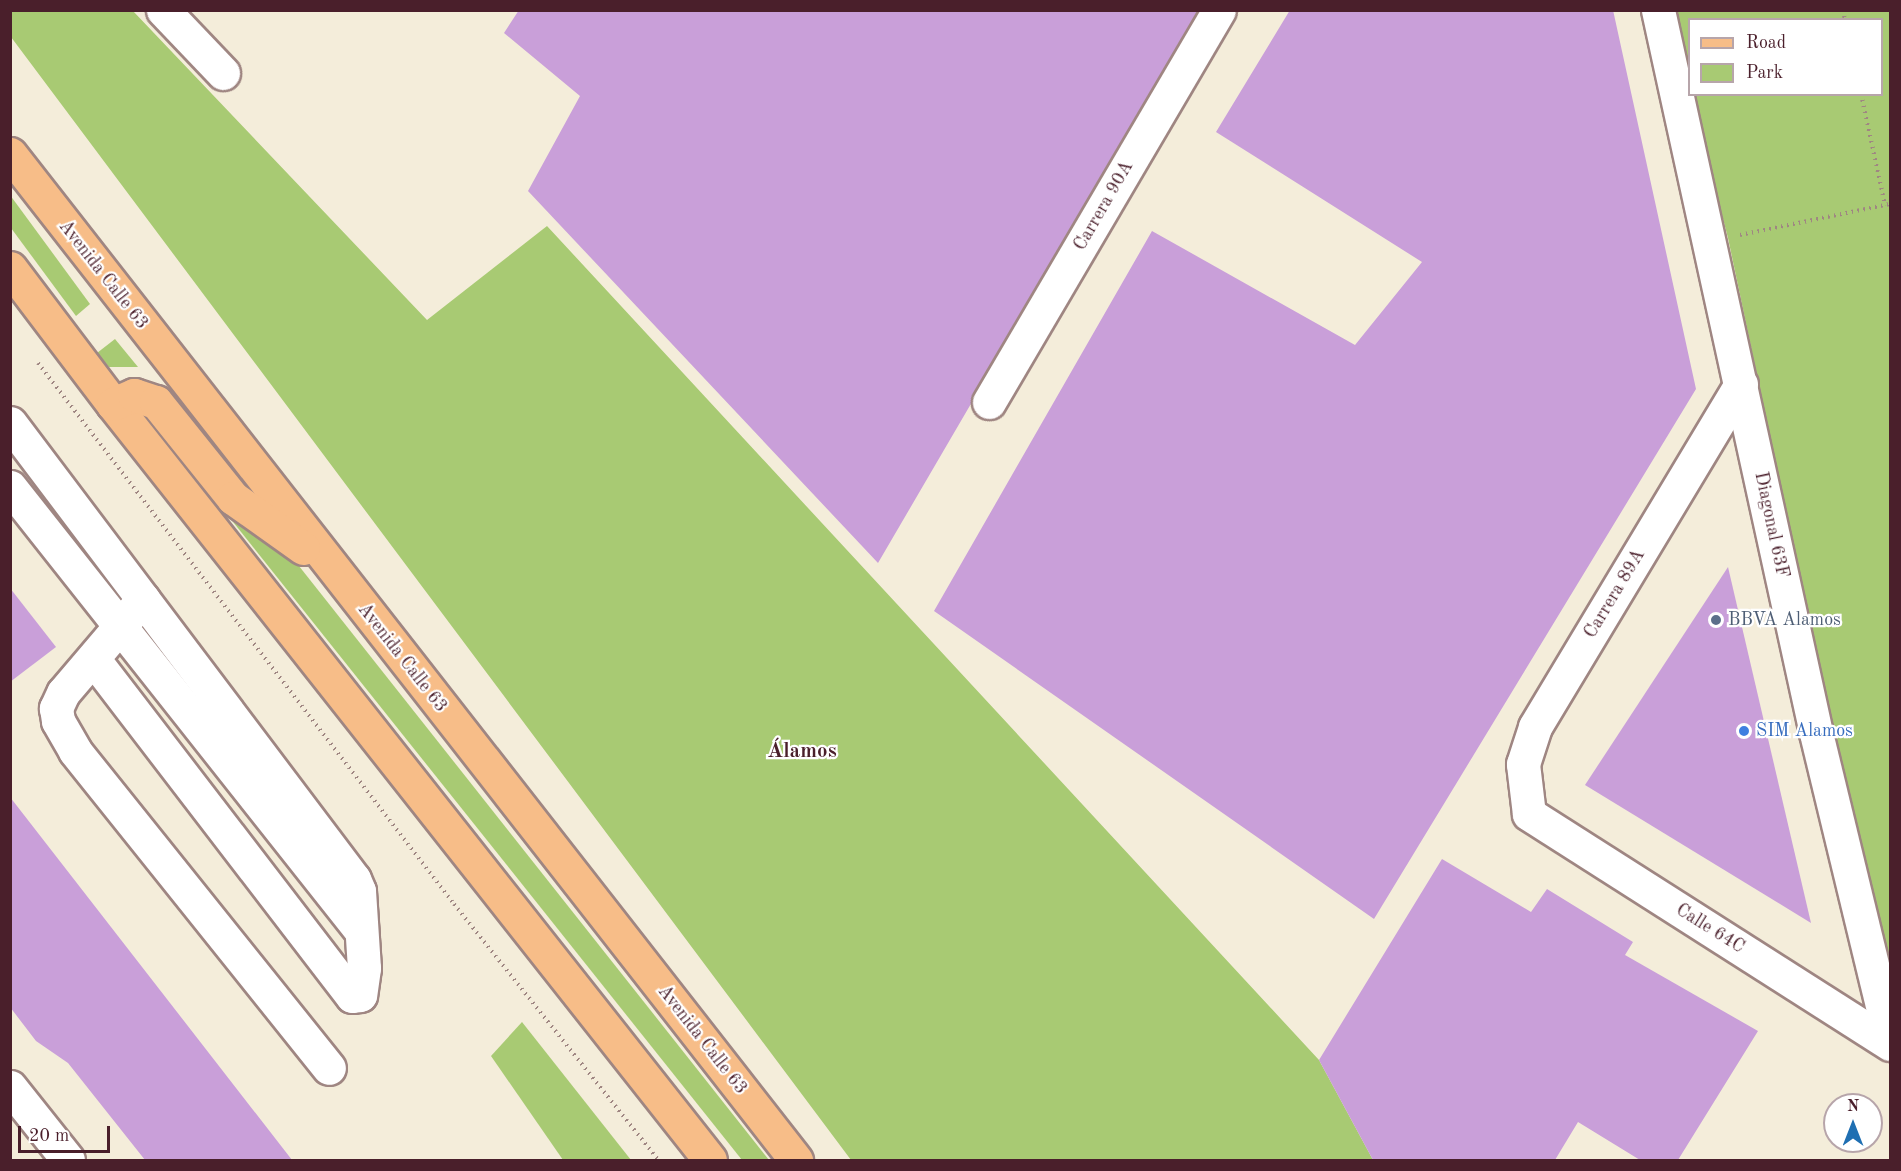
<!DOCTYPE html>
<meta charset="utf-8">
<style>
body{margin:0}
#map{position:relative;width:1901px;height:1171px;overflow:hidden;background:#f4edda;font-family:"Old Standard TT",serif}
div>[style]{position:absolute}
.green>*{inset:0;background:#a8ca73}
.building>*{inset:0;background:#c99fd9}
.path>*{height:4px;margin-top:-2px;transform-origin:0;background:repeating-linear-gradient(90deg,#9f8682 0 1.5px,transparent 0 6px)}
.roads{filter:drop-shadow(2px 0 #9f8682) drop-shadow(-2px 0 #9f8682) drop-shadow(0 2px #9f8682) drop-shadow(0 -2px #9f8682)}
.minor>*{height:33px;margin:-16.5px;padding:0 16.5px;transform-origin:16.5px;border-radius:16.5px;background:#fff}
.major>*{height:33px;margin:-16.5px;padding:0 16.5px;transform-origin:16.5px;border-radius:16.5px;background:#f7bd88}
.dots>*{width:16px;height:16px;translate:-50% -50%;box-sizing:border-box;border:3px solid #fff;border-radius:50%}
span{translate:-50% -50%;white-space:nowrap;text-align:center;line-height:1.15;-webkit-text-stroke:4.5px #fff;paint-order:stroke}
.street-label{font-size:18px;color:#4a1f2b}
.service-label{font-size:18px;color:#4e5e75}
.left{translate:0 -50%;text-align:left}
.shop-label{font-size:18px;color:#366cbe}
.quarter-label{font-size:21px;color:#4a1f2b;font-weight:700}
.frame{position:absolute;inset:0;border:12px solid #4a1f2b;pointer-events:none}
.legend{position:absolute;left:1688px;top:18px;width:195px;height:78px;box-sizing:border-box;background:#fff;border:2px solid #b7a5aa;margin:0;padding:8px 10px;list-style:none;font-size:18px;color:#4a1f2b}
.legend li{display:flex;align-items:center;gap:12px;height:30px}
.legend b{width:30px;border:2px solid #b7a5aa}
.north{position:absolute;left:1823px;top:1093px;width:60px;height:60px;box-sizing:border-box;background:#fff;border:2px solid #b7a5aa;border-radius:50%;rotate:0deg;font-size:16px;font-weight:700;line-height:24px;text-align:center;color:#4a1f2b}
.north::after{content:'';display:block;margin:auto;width:21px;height:27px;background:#1f6fb2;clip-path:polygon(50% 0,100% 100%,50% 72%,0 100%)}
.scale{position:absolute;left:18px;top:1126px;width:92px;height:27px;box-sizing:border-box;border:3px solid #4a1f2b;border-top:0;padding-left:8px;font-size:18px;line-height:21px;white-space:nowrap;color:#4a1f2b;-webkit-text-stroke:4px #fff;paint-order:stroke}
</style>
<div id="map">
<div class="green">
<div style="clip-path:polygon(11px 10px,133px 11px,427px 320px,547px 226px,1319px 1060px,1373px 1160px,851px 1160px,11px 37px)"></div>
<div style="clip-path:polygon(1670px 11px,1890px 11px,1890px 971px,1808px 616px,1728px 238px,1691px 95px,1882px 94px,1882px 20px,1690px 20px,1689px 87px)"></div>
<div style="clip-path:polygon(10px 195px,90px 304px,76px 316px,11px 228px)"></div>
<div style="clip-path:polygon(115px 339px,138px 367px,109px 367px,97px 353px)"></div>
<div style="clip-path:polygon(147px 414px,280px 542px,769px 1160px,742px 1160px)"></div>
<div style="clip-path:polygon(522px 1022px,631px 1160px,563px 1160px,491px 1056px)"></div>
</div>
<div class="building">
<div style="clip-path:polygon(519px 10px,1201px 10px,878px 563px,528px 191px,580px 96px,504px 33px)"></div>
<div style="clip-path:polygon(1290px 10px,1613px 10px,1696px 389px,1374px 919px,934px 611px,1152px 231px,1355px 345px,1422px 262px,1216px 132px)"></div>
<div style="clip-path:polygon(1728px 567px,1811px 923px,1585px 785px)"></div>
<div style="clip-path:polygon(10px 588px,56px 647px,10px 682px)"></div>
<div style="clip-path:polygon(10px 797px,292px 1160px,145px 1160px,68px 1063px,36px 1041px,10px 1007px)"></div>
<div style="clip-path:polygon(1442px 859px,1531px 912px,1547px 889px,1633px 942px,1625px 955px,1758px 1031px,1678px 1160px,1640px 1160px,1578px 1122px,1555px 1160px,1373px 1160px,1319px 1060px)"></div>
</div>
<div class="path">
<div style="left:1843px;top:10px;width:10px;rotate:79deg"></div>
<div style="left:1861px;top:94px;width:114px;rotate:77.8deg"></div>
<div style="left:1740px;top:235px;width:153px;rotate:-11.7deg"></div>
<div style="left:38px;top:363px;width:682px;rotate:52.44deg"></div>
<div style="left:454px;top:904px;width:327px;rotate:51.4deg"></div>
</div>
<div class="roads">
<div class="minor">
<div style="left:163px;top:10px;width:87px;rotate:46.4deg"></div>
<div style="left:1658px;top:10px;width:740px;rotate:77.67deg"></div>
<div style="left:1816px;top:733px;width:315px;rotate:76.4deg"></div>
<div style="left:1741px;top:384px;width:400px;rotate:121deg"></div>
<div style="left:1535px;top:727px;width:39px;rotate:108deg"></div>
<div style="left:1523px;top:764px;width:50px;rotate:83.2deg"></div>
<div style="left:1529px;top:814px;width:428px;rotate:32.5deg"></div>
<div style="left:989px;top:402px;width:454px;rotate:-59.6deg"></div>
<div style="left:10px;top:423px;width:571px;rotate:52.97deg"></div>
<div style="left:354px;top:879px;width:13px;rotate:67deg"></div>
<div style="left:359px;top:891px;width:77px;rotate:86.3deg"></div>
<div style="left:364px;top:968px;width:27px;rotate:98deg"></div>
<div style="left:360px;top:995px;width:8px;rotate:173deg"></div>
<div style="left:352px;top:996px;width:425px;rotate:-127.5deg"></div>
<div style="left:10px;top:487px;width:566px;rotate:51.67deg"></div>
<div style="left:143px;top:599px;width:123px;rotate:130.4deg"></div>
<div style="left:63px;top:693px;width:17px;rotate:115deg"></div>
<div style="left:56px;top:708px;width:13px;rotate:81deg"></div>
<div style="left:58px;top:721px;width:34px;rotate:60deg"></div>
<div style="left:75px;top:751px;width:406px;rotate:51.3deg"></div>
<div style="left:10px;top:1087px;width:93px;rotate:51.5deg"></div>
</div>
<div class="major">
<div style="left:10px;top:154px;width:1277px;rotate:52deg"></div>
<div style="left:10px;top:268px;width:171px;rotate:52.9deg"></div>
<div style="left:113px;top:404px;width:963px;rotate:51.7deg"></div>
<div style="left:113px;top:404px;width:23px;rotate:-23deg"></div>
<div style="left:134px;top:395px;width:23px;rotate:18deg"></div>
<div style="left:156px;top:402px;width:123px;rotate:51.3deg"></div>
<div style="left:233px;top:498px;width:86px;rotate:35.5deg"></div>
</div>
</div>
<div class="dots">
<div style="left:1716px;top:620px;background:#5c6f8a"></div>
<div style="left:1744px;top:731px;background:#3f7fe0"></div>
</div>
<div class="street-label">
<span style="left:1104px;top:206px;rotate:-60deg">Carrera 90A</span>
<span style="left:103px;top:275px;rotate:52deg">Avenida Calle 63</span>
<span style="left:1771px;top:525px;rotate:78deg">Diagonal 63F</span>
<span style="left:1615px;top:594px;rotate:-59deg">Carrera 89A</span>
<span style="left:402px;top:658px;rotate:52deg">Avenida Calle 63</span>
<span style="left:1710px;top:929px;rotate:32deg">Calle 64C</span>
<span style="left:702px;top:1040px;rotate:52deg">Avenida Calle 63</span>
</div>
<div class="service-label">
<span class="left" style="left:1728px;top:620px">BBVA Alamos</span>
</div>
<div class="shop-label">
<span class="left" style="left:1756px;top:731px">SIM Alamos</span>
</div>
<div class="quarter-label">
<span style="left:802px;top:752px">Álamos</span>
</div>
<div class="frame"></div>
<ul class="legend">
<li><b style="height:8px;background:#f7bd88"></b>Road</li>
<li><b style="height:16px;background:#a8ca73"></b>Park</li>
</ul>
<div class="north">N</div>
<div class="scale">20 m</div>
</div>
